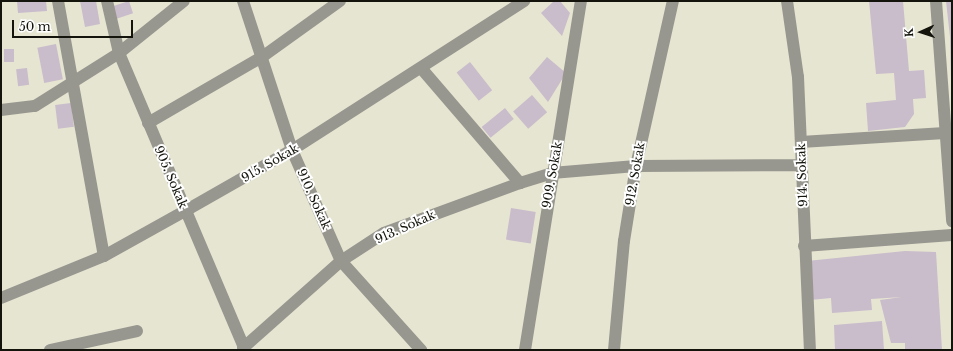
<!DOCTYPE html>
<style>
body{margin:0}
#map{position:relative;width:953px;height:351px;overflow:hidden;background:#e6e5d2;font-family:"Libre Baskerville",serif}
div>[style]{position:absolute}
.building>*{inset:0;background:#c9bccb;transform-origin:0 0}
.minor>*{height:12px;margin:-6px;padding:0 6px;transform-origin:6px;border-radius:6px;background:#98978f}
span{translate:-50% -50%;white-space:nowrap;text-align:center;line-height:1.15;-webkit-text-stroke:4px #fff;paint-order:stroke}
.street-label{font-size:12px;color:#14140d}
.frame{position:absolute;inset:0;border:2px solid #14140d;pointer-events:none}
.north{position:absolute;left:901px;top:12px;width:40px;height:40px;-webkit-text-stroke:3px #fff;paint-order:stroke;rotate:267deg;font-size:11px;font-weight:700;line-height:16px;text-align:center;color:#14140d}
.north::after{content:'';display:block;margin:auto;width:14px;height:18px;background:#14140d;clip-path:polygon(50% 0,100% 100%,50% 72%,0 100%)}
.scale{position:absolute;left:12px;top:20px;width:121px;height:18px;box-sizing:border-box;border:2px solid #14140d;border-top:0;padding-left:5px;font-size:12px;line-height:14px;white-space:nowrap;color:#14140d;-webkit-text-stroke:3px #fff;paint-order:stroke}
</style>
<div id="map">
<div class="building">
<div style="clip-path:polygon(17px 1px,46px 1px,47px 11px,18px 13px)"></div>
<div style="clip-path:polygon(80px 1px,96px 1px,100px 24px,85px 27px)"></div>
<div style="left:129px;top:1px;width:13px;height:18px;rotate:72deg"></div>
<div style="clip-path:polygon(554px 1px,560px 1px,570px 13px,562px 36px,541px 13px)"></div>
<div style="clip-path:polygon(869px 1px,903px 1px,909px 71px,924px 70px,926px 98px,913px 99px,914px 114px,905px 127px,868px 131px,866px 103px,896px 100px,894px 73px,876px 74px)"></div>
<div style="clip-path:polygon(946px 1px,952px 1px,950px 80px,950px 37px)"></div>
<div style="left:56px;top:44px;width:36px;height:19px;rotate:79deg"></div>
<div style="left:14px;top:49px;width:13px;height:10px;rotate:90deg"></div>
<div style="clip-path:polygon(547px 57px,566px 73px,548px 102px,529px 78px)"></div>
<div style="left:470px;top:62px;width:36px;height:17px;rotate:52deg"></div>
<div style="left:27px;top:68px;width:17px;height:11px;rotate:83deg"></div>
<div style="left:532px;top:95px;width:23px;height:25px;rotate:49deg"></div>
<div style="left:71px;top:103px;width:24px;height:16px;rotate:83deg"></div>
<div style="left:505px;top:108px;width:14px;height:30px;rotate:51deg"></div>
<div style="left:511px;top:208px;width:25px;height:32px;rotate:9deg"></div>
<div style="clip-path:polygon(905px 251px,936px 252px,942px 350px,905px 350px,905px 343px,891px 343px,880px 300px,902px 297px,871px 299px,872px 310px,832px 313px,831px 298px,810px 300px,807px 261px)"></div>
<div style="clip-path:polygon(882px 321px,884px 350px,835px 350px,834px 325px)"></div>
</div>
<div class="minor">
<div style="left:58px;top:1px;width:259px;rotate:79.8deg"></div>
<div style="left:107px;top:1px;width:53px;rotate:77deg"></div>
<div style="left:119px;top:53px;width:323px;rotate:67deg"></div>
<div style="left:243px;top:1px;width:157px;rotate:71.8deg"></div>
<div style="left:292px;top:150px;width:121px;rotate:66.2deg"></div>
<div style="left:341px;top:261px;width:120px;rotate:48deg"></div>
<div style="left:787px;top:1px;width:77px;rotate:81.8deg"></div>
<div style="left:798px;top:77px;width:273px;rotate:87.5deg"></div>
<div style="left:936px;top:1px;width:221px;rotate:85.8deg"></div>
<div style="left:421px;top:68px;width:152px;rotate:49.3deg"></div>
<div style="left:1px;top:110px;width:34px;rotate:-7deg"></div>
<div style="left:35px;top:106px;width:99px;rotate:-32.2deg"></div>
<div style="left:119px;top:53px;width:83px;rotate:-38.7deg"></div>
<div style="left:148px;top:123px;width:132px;rotate:-30.1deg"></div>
<div style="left:262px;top:57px;width:96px;rotate:-35.7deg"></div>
<div style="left:801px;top:142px;width:144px;rotate:-3.6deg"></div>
<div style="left:804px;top:246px;width:148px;rotate:-4.3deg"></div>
<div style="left:1px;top:298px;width:111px;rotate:-22.2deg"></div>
<div style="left:104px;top:256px;width:93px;rotate:-29.1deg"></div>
<div style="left:185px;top:211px;width:123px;rotate:-29.7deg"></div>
<div style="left:292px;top:150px;width:276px;rotate:-32.7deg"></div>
<div style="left:243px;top:348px;width:131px;rotate:-41.6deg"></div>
<div style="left:341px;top:261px;width:51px;rotate:-33.1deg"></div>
<div style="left:384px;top:233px;width:145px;rotate:-20.2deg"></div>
<div style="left:520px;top:183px;width:34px;rotate:-17deg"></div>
<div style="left:552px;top:173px;width:84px;rotate:-4.8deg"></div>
<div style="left:636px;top:166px;width:164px;rotate:-0.3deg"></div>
<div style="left:50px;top:350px;width:89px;rotate:-12.3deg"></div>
<div style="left:525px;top:350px;width:353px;rotate:-80.9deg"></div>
<div style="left:614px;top:350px;width:109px;rotate:-84.8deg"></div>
<div style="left:624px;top:241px;width:76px;rotate:-80.9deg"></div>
<div style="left:636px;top:166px;width:169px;rotate:-77.4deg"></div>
</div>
<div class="street-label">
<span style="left:270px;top:163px;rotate:-30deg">915. Sokak</span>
<span style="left:635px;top:174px;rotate:-80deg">912. Sokak</span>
<span style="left:552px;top:175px;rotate:-80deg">909. Sokak</span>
<span style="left:802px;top:175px;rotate:-92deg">914. Sokak</span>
<span style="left:171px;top:177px;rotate:67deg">905. Sokak</span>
<span style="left:314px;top:199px;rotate:66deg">910. Sokak</span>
<span style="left:405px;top:227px;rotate:-24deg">913. Sokak</span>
</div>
<div class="frame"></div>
<div class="north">K</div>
<div class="scale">50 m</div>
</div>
